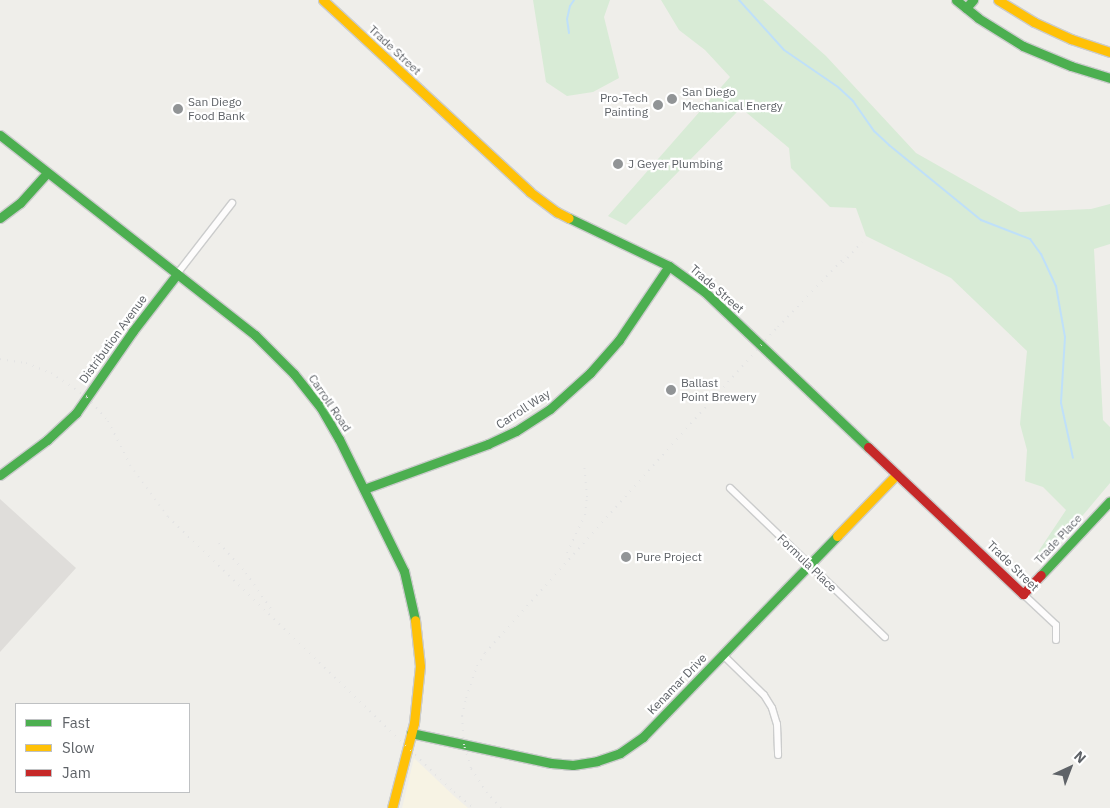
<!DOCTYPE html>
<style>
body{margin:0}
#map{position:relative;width:1110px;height:808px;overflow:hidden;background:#efeeea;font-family:"IBM Plex Sans",sans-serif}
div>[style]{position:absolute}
.commercial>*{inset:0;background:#f7f3e4}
.industrial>*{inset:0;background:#dfddda}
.green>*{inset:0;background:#d8ebd6}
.stream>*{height:2px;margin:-1px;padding:0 1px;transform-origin:1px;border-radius:1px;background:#bfe0f9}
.roads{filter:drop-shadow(1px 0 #cbcccc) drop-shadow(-1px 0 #cbcccc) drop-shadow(0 1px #cbcccc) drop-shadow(0 -1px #cbcccc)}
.street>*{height:6px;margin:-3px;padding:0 3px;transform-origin:3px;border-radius:3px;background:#fdfcfc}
.fast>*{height:9px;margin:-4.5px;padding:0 4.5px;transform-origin:4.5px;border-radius:4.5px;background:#4caf50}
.slow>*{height:9px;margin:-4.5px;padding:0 4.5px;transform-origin:4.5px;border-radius:4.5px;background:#ffc107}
.jam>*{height:9px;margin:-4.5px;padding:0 4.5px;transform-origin:4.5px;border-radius:4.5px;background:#c62828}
.rail>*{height:2px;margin-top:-1px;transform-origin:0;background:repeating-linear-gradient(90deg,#e4e4e4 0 1px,transparent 0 7px)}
.dots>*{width:14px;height:14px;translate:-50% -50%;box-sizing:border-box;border:2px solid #fff;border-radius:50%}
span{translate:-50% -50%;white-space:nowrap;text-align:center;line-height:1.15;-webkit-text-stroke:4.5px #fff;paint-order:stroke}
.street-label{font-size:12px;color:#5f6368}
.poi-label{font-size:12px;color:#5f6368}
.left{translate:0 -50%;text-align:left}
.right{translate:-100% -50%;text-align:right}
.legend{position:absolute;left:15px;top:703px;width:175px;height:90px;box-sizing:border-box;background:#fff;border:1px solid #bfc1c3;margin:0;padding:6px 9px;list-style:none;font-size:15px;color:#5f6368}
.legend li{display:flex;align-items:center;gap:10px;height:25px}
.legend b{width:25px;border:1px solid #bfc1c3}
.north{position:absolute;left:1045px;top:743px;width:50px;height:50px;-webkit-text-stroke:4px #fff;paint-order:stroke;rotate:43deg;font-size:14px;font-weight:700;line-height:20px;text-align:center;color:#5f6368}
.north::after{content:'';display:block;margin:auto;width:18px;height:22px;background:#5f6368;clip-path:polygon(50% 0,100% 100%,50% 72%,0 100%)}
</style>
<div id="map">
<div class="commercial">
<div style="clip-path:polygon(414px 758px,454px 796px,468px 808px,402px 808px)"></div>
</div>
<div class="industrial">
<div style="clip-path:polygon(0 499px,76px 568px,0 652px)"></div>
</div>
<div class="green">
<div style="clip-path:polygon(533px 0,610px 0,604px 17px,619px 78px,593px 92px,567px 96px,546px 82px)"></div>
<div style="clip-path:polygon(661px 0,763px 0,826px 56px,916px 153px,1020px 212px,1091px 209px,1110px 204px,1110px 244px,1094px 249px,1103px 420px,1110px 427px,1110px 483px,1052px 552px,1036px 555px,1066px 510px,1043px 487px,1025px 481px,1027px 450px,1020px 424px,1027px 351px,951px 278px,866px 236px,856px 208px,830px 207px,791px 168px,789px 148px,741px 108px,626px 225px,608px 216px,730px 77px,705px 50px,679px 30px)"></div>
</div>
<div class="stream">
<div style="left:739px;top:0;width:67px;rotate:48deg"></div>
<div style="left:784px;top:50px;width:65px;rotate:34.4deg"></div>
<div style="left:838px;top:87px;width:21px;rotate:43deg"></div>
<div style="left:853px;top:101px;width:37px;rotate:55deg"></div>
<div style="left:874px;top:131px;width:21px;rotate:43deg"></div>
<div style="left:889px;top:145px;width:119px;rotate:39.2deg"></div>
<div style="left:981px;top:220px;width:53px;rotate:21.2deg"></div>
<div style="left:1030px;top:239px;width:19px;rotate:54deg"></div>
<div style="left:1041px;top:254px;width:35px;rotate:65deg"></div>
<div style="left:1056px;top:286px;width:52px;rotate:80deg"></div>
<div style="left:1065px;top:337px;width:66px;rotate:93.5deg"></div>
<div style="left:1061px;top:403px;width:56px;rotate:77.7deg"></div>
<div style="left:569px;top:33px;width:14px;rotate:-98deg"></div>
<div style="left:567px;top:19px;width:13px;rotate:-77deg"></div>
<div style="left:570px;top:6px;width:7px;rotate:-56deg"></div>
</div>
<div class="roads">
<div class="street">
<div style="left:177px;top:274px;width:90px;rotate:-52.2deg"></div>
<div style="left:730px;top:488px;width:215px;rotate:43.9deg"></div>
<div style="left:1023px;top:594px;width:45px;rotate:43.2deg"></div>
<div style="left:1056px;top:625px;width:15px;rotate:90deg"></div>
<div style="left:723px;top:655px;width:57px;rotate:44.3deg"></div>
<div style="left:764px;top:695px;width:15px;rotate:58deg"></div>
<div style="left:772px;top:708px;width:17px;rotate:73deg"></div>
<div style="left:777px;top:724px;width:31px;rotate:88deg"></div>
</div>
<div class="fast">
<div style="left:956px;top:0;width:28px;rotate:39deg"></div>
<div style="left:978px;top:18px;width:53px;rotate:31.9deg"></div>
<div style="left:1023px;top:46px;width:52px;rotate:22.6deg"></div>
<div style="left:1071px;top:66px;width:41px;rotate:17.1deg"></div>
<div style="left:966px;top:8px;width:11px;rotate:-49deg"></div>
<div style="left:0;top:135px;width:324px;rotate:38.1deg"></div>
<div style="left:255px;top:335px;width:55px;rotate:45deg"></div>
<div style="left:294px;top:374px;width:43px;rotate:51.5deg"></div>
<div style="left:321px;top:408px;width:36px;rotate:60deg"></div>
<div style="left:339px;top:439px;width:147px;rotate:63.8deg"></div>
<div style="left:404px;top:571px;width:50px;rotate:77.3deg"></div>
<div style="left:0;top:218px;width:25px;rotate:-37deg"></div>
<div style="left:20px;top:203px;width:40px;rotate:-48deg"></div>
<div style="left:569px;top:218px;width:111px;rotate:25.6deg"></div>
<div style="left:669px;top:266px;width:44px;rotate:35.8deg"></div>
<div style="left:705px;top:292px;width:225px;rotate:43.6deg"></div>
<div style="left:0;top:475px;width:59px;rotate:-36.7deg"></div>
<div style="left:47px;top:440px;width:40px;rotate:-43deg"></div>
<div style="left:76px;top:413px;width:100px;rotate:-55.2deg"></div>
<div style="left:133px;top:331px;width:72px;rotate:-52.3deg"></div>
<div style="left:364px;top:489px;width:132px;rotate:-19.9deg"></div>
<div style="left:488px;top:444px;width:31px;rotate:-25deg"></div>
<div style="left:516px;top:431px;width:40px;rotate:-32.9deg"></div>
<div style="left:550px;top:409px;width:54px;rotate:-42deg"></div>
<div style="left:590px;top:373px;width:44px;rotate:-48.7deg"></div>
<div style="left:619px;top:340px;width:89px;rotate:-56deg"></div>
<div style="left:1041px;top:575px;width:101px;rotate:-47deg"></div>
<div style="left:411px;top:733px;width:143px;rotate:12.1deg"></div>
<div style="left:551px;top:763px;width:22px;rotate:5deg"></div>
<div style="left:573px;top:765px;width:24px;rotate:-9deg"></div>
<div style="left:597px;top:761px;width:24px;rotate:-19deg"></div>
<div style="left:620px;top:753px;width:28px;rotate:-35deg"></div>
<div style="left:643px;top:737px;width:279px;rotate:-46deg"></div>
</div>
<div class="slow">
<div style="left:323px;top:0;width:282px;rotate:42.8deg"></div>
<div style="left:530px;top:192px;width:34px;rotate:37deg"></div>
<div style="left:557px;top:212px;width:13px;rotate:27deg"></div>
<div style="left:998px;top:0;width:42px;rotate:31.4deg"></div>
<div style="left:1034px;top:22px;width:41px;rotate:24.7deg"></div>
<div style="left:1071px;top:39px;width:41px;rotate:18.4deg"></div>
<div style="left:837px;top:536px;width:86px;rotate:-45.9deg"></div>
<div style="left:392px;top:808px;width:88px;rotate:-75.5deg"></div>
<div style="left:414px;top:723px;width:57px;rotate:-84deg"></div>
<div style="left:420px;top:666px;width:46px;rotate:-96.2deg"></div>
</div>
<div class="jam">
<div style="left:868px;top:447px;width:214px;rotate:43.5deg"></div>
<div style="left:1023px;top:594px;width:26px;rotate:-47deg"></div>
</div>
</div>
<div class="rail">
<div style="left:843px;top:263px;width:28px;rotate:-48deg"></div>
<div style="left:0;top:359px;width:26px;rotate:9deg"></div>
<div style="left:26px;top:363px;width:27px;rotate:22deg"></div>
<div style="left:51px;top:373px;width:43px;rotate:33.7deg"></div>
<div style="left:87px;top:397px;width:32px;rotate:49deg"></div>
<div style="left:108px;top:421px;width:49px;rotate:63.4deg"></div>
<div style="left:130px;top:465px;width:64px;rotate:53.8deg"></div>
<div style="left:168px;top:517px;width:397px;rotate:43.9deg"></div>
<div style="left:454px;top:792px;width:26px;rotate:39deg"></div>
<div style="left:219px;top:543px;width:40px;rotate:48deg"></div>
<div style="left:246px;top:573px;width:44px;rotate:55.2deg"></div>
<div style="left:567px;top:553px;width:42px;rotate:-64.7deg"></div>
<div style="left:585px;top:515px;width:18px;rotate:-84deg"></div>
<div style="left:587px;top:497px;width:33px;rotate:-95deg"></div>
<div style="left:501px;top:808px;width:21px;rotate:-133deg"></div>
<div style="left:487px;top:793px;width:30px;rotate:-123deg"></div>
<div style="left:471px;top:768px;width:24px;rotate:-107deg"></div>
<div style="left:464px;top:745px;width:29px;rotate:-94deg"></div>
<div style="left:462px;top:716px;width:18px;rotate:-77deg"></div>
<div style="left:466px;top:698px;width:34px;rotate:-71deg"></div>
<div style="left:477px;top:666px;width:15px;rotate:-58deg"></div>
<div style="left:485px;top:653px;width:438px;rotate:-48.1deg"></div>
<div style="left:778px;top:327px;width:98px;rotate:-46.2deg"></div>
</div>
<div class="dots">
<div style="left:672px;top:99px;background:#919496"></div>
<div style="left:658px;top:105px;background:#919496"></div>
<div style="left:178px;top:109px;background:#919496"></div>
<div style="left:618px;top:164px;background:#919496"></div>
<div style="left:671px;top:390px;background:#919496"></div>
<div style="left:626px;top:557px;background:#919496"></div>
</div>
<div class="street-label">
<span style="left:395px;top:50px;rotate:43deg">Trade Street</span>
<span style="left:717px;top:289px;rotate:41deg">Trade Street</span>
<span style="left:113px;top:339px;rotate:-54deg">Distribution Avenue</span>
<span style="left:330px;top:403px;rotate:56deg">Carroll Road</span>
<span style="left:523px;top:409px;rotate:-33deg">Carroll Way</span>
<span style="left:1058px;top:539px;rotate:-47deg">Trade Place</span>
<span style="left:807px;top:563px;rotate:44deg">Formula Place</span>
<span style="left:1013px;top:566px;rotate:44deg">Trade Street</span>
<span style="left:677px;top:684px;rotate:-46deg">Kenamar Drive</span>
</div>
<div class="poi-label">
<span class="left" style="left:682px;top:99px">San Diego<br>Mechanical Energy</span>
<span class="right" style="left:648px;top:105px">Pro-Tech<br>Painting</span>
<span class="left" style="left:188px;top:109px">San Diego<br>Food Bank</span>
<span class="left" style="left:628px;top:164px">J Geyer Plumbing</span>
<span class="left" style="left:681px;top:390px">Ballast<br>Point Brewery</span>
<span class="left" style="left:636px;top:557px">Pure Project</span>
</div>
<ul class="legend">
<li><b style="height:6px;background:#4caf50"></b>Fast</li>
<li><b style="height:6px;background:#ffc107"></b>Slow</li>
<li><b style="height:6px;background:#c62828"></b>Jam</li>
</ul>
<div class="north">N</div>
</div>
